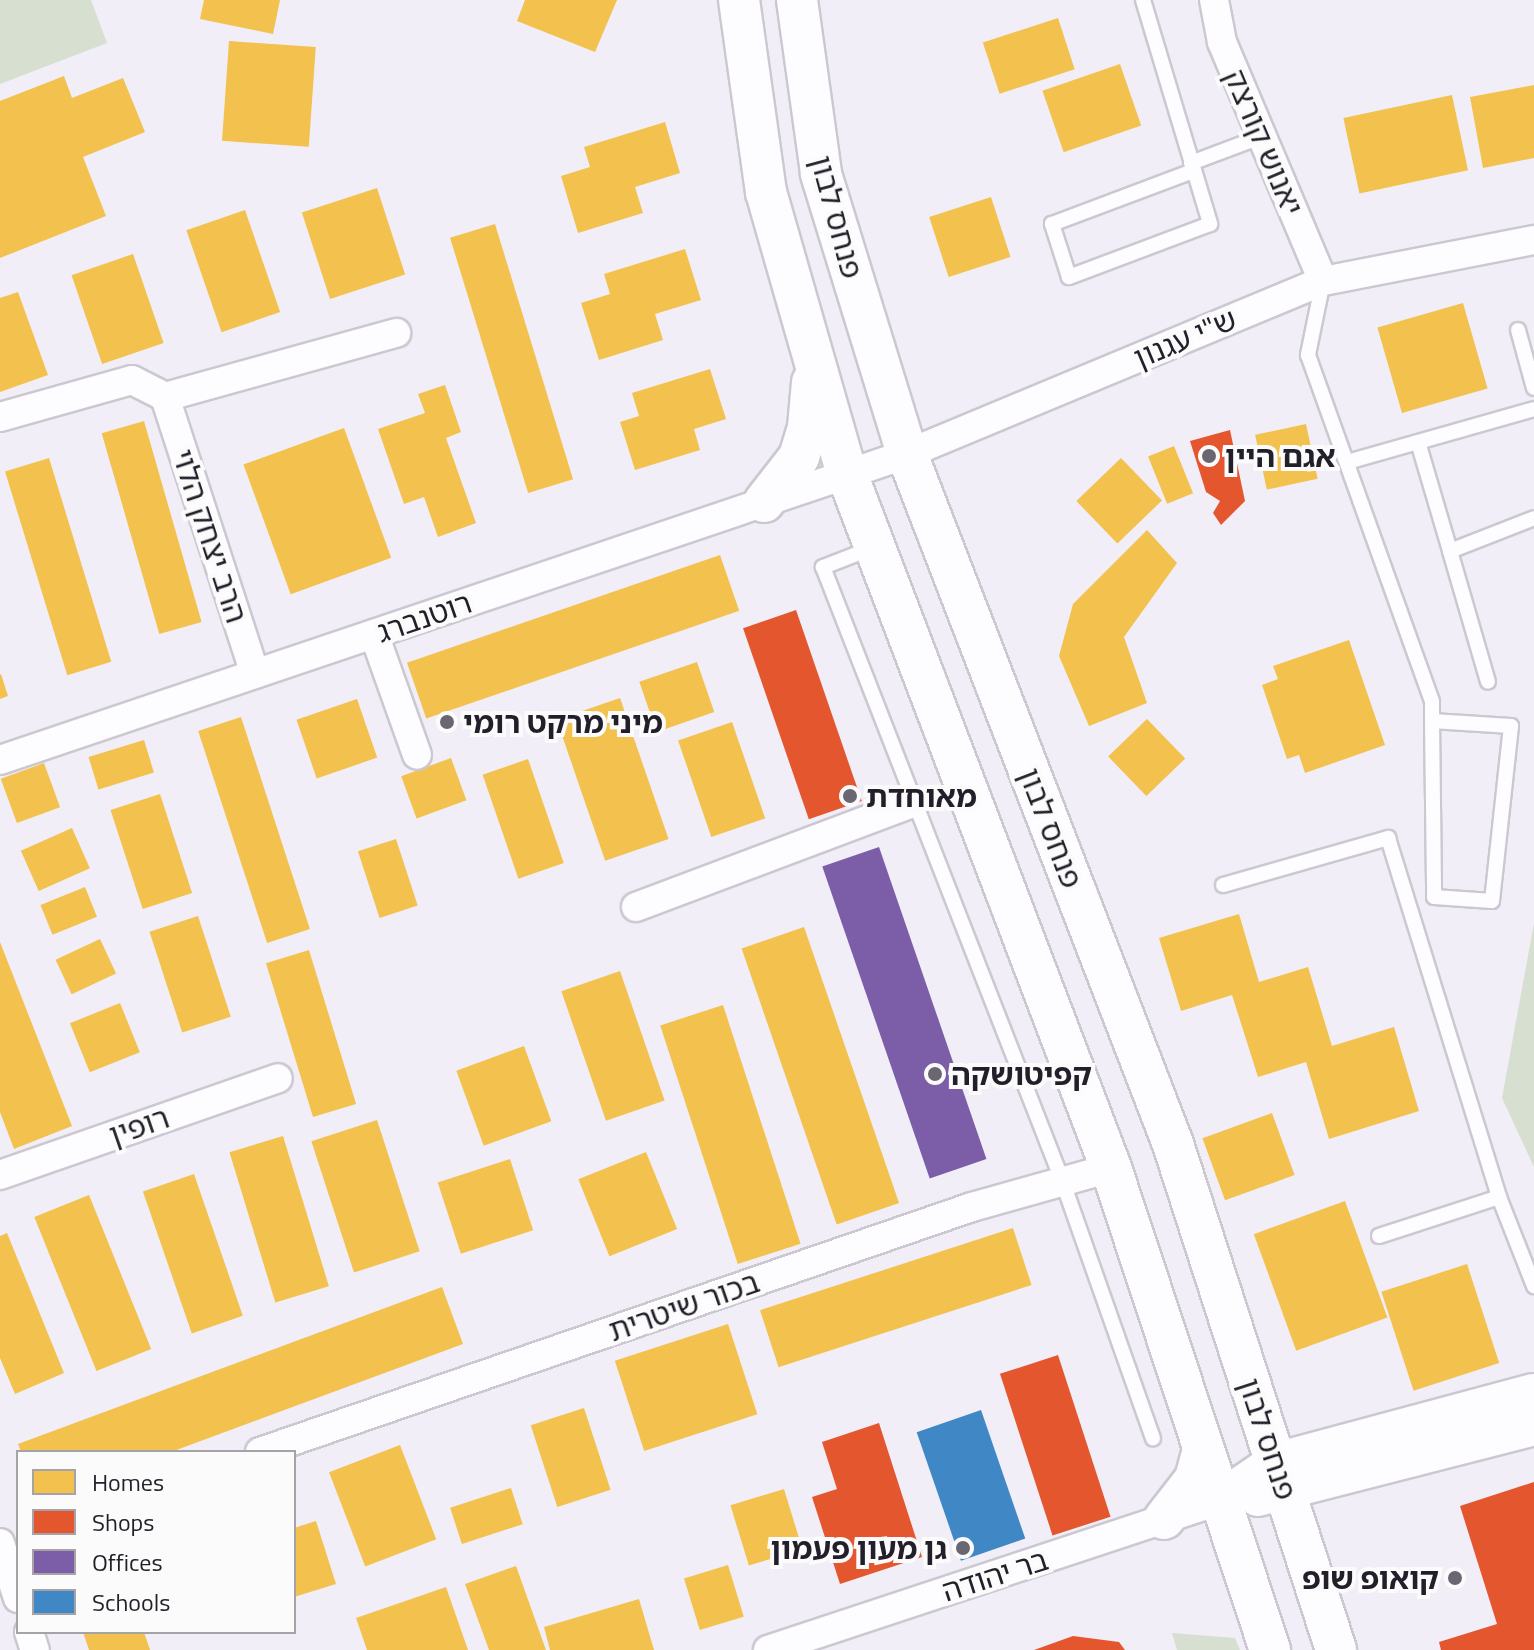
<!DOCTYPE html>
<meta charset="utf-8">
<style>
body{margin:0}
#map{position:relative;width:1534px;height:1650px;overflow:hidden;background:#f1eef8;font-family:"Titillium Web","Noto Sans Hebrew",sans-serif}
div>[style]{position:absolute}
.green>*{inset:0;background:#d6dfd0}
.homes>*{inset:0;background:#f2c14e;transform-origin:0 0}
.shops>*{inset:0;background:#e4572e;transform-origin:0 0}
.offices>*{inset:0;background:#7b5ea7;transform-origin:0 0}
.schools>*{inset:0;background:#3f88c5;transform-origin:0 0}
.roads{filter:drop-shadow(2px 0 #ccc8d2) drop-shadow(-2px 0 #ccc8d2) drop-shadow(0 2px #ccc8d2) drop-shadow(0 -2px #ccc8d2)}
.lane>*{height:14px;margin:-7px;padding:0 7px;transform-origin:7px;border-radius:7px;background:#fdfcfe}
.street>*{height:28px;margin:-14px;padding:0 14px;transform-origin:14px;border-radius:14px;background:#fdfcfe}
.secondary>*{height:40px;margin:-20px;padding:0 20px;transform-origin:20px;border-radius:20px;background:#fdfcfe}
.dots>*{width:22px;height:22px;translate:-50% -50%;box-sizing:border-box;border:4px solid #fbfbfb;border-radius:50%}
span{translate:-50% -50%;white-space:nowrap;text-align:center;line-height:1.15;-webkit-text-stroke:8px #fbfbfb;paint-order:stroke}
.street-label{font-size:30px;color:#231f2a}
.poi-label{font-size:30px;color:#231f2a;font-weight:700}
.left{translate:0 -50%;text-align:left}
.right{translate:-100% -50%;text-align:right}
.legend{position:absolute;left:16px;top:1450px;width:280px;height:184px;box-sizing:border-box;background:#fbfbfb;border:2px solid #a5a3a7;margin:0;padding:10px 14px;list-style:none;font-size:24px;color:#231f2a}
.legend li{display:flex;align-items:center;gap:16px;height:40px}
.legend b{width:40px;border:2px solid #a5a3a7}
</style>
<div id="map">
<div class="green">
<div style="clip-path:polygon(0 0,91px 0,107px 43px,0 84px)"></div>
<div style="clip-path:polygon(1534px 923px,1534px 1167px,1502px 1098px)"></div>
<div style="clip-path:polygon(1172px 1633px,1235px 1638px,1240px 1650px,1177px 1650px)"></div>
</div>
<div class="homes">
<div style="clip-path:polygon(204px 0,280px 0,273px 34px,200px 19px)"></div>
<div style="clip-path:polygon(525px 0,617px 0,595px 52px,517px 21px)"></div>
<div style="left:1058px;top:18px;width:54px;height:79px;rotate:72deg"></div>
<div style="left:229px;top:41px;width:87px;height:100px;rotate:4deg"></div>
<div style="left:1120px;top:64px;width:65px;height:82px;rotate:71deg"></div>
<div style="clip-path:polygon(64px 76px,72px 98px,123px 78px,145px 132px,83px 157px,106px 216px,0 258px,0 101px)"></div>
<div style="clip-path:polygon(1534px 85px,1534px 158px,1483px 168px,1470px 97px)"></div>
<div style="left:1452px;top:95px;width:77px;height:111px;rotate:78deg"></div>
<div style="clip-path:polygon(665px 122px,680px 173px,635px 187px,643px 213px,578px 233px,561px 176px,590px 167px,584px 147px)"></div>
<div style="left:377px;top:188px;width:91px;height:79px;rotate:72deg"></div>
<div style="left:991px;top:197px;width:63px;height:65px;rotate:72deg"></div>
<div style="left:245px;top:210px;width:108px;height:62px;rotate:71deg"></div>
<div style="left:495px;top:224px;width:267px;height:47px;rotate:73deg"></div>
<div style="clip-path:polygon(685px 249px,701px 300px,655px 314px,663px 340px,599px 360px,581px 303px,610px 294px,604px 274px)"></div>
<div style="left:133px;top:254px;width:94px;height:65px;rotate:71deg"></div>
<div style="clip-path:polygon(18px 292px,48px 375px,0 392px,0 298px)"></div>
<div style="left:1463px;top:303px;width:89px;height:89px;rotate:74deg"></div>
<div style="clip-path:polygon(710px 369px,726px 419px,694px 429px,700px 450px,635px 470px,620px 422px,639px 416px,632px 393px)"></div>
<div style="clip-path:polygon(445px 385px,461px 432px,446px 438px,476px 523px,438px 537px,424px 497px,404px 504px,378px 429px,425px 413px,418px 394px)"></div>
<div style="left:144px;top:421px;width:209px;height:44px;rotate:74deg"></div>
<div style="left:1306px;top:424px;width:56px;height:52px;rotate:78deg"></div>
<div style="left:344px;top:428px;width:138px;height:107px;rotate:70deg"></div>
<div style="left:1174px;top:446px;width:51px;height:28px;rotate:68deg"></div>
<div style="left:49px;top:458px;width:213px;height:46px;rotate:73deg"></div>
<div style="left:1121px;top:458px;width:59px;height:62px;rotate:46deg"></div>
<div style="clip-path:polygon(1147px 530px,1177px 563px,1124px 637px,1147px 703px,1089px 726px,1059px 656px,1073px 604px)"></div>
<div style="left:720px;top:555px;width:59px;height:331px;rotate:71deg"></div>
<div style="clip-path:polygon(1349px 640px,1385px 745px,1305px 773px,1299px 755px,1287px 759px,1262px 685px,1278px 679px,1273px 666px)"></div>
<div style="left:697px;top:662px;width:53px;height:61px;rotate:71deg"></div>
<div style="clip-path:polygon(1px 674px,8px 696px,0 699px,0 675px)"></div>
<div style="left:620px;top:698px;width:149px;height:67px;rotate:71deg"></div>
<div style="left:357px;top:699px;width:62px;height:64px;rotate:71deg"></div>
<div style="left:241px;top:717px;width:223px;height:45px;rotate:72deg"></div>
<div style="left:1147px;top:719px;width:55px;height:54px;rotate:46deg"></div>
<div style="left:732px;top:722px;width:102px;height:57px;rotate:71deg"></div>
<div style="left:144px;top:740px;width:34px;height:58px;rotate:73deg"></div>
<div style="left:451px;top:758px;width:45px;height:53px;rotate:70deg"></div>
<div style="left:528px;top:759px;width:110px;height:48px;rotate:71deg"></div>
<div style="left:44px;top:763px;width:47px;height:46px;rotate:70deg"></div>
<div style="left:160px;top:794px;width:104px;height:52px;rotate:72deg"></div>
<div style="left:72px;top:828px;width:44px;height:56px;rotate:66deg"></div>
<div style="left:396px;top:839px;width:70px;height:40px;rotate:72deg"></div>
<div style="left:85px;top:887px;width:32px;height:48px;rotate:68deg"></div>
<div style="clip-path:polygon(1239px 914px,1259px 982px,1308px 967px,1332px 1046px,1394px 1027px,1419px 1111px,1329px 1139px,1306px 1062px,1258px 1077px,1232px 995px,1181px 1011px,1159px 938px)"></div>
<div style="left:198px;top:916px;width:106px;height:51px;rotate:72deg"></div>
<div style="left:804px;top:927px;width:292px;height:66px;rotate:71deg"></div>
<div style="left:100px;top:939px;width:38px;height:49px;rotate:65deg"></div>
<div style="clip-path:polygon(0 942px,72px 1126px,14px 1149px,0 1112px)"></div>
<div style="left:309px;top:950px;width:161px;height:45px;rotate:73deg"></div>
<div style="left:620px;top:971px;width:137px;height:62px;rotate:71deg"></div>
<div style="left:120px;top:1003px;width:53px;height:54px;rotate:68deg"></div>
<div style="left:723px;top:1005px;width:251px;height:66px;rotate:72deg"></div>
<div style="left:524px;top:1046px;width:80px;height:72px;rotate:70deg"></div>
<div style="left:1272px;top:1113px;width:66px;height:74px;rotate:70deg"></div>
<div style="left:377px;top:1120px;width:138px;height:69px;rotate:72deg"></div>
<div style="left:283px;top:1136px;width:157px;height:56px;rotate:73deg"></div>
<div style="left:646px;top:1152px;width:83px;height:73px;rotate:68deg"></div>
<div style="left:510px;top:1159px;width:75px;height:76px;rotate:72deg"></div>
<div style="left:194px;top:1174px;width:150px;height:54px;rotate:71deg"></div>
<div style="left:89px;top:1195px;width:166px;height:59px;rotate:68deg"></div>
<div style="left:1345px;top:1201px;width:124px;height:97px;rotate:70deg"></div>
<div style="left:1013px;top:1228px;width:60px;height:266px;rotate:72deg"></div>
<div style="clip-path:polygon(7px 1233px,64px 1373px,15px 1394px,0 1358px,0 1236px)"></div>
<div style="left:1467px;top:1264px;width:104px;height:90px;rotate:72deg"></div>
<div style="clip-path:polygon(442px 1287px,463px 1344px,171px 1452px,21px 1452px,18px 1444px)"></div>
<div style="left:728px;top:1324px;width:95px;height:119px;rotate:72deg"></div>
<div style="left:584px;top:1408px;width:86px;height:56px;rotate:72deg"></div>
<div style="left:400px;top:1445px;width:101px;height:76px;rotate:69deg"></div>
<div style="left:511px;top:1488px;width:38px;height:64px;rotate:72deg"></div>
<div style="left:784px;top:1489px;width:63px;height:56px;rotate:73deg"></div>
<div style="clip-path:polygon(316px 1521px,336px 1584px,294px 1597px,294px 1528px)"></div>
<div style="left:728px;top:1565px;width:54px;height:46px;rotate:73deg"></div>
<div style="clip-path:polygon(516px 1566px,546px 1650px,489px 1650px,465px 1584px)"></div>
<div style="clip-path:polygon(446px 1587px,468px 1650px,367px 1650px,356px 1618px)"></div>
<div style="clip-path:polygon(639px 1599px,654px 1650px,550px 1650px,544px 1627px)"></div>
<div style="clip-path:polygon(83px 1632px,144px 1632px,150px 1650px,89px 1650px)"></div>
</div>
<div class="shops">
<div style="clip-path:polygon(1230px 430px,1245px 501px,1221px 525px,1213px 513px,1220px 501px,1206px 492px,1190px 441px)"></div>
<div style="left:796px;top:610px;width:202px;height:56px;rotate:71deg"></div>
<div style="left:1058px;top:1355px;width:170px;height:61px;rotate:72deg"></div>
<div style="clip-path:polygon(879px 1423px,922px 1557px,840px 1584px,812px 1497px,837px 1489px,822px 1442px)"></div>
<div style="clip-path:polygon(1534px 1482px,1534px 1650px,1441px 1650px,1439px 1642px,1497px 1624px,1460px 1506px)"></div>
<div style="clip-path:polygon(1073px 1636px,1119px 1642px,1125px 1650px,1034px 1650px)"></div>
</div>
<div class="offices">
<div style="left:879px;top:847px;width:330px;height:60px;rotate:71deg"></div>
</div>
<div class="schools">
<div style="left:981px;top:1410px;width:136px;height:68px;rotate:71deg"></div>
</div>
<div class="roads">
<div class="lane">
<div style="left:1143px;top:0;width:234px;rotate:73.3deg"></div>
<div style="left:1210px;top:224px;width:151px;rotate:159.4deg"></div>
<div style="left:1069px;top:277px;width:56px;rotate:-107.8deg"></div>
<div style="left:1052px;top:224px;width:151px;rotate:-20.6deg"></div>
<div style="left:1191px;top:163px;width:77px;rotate:-20.6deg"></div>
<div style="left:1323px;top:281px;width:76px;rotate:101.5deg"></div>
<div style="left:1308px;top:355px;width:368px;rotate:70.3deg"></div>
<div style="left:1432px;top:702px;width:19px;rotate:90deg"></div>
<div style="left:1432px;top:721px;width:176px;rotate:89.3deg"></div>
<div style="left:1434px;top:897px;width:58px;rotate:3.9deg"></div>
<div style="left:1492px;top:901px;width:176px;rotate:-83.8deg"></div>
<div style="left:1511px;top:726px;width:79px;rotate:-176.4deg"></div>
<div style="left:1518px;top:330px;width:60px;rotate:74.6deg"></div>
<div style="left:1418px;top:442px;width:114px;rotate:73.6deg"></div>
<div style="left:1450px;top:551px;width:90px;rotate:-21.4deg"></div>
<div style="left:1347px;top:462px;width:194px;rotate:-15.8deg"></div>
<div style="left:872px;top:548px;width:53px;rotate:158.8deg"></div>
<div style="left:823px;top:567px;width:658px;rotate:68.7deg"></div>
<div style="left:1062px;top:1180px;width:274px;rotate:70.6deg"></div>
<div style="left:1450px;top:551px;width:136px;rotate:73.8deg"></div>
<div style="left:1223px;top:885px;width:172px;rotate:-15.9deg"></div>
<div style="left:1388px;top:838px;width:376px;rotate:72.8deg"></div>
<div style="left:1499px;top:1197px;width:96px;rotate:68.5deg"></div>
<div style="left:1379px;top:1236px;width:126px;rotate:-18deg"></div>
</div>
<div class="street">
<div style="left:1214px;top:0;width:43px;rotate:79.2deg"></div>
<div style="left:1222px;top:42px;width:259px;rotate:67.1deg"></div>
<div style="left:165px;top:397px;width:240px;rotate:-15.5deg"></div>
<div style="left:0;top:417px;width:137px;rotate:-15.7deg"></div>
<div style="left:132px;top:380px;width:37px;rotate:27deg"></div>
<div style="left:165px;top:397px;width:291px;rotate:72deg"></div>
<div style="left:374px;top:634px;width:128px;rotate:70.4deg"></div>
<div style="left:0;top:760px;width:957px;rotate:-18.64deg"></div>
<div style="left:907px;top:454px;width:451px;rotate:-22.6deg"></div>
<div style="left:1323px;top:281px;width:215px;rotate:-11deg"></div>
<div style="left:636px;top:907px;width:298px;rotate:-20.6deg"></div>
<div style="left:0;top:1175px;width:294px;rotate:-19.2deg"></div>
<div style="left:260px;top:1452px;width:753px;rotate:-18.99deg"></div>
<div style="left:972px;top:1207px;width:144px;rotate:-15.7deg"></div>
<div style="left:0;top:1543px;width:58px;rotate:71.9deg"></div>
<div style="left:29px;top:1632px;width:19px;rotate:72deg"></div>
<div style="left:768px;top:1650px;width:478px;rotate:-18.3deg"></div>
</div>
<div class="secondary">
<div style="left:739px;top:0;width:194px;rotate:82deg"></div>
<div style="left:766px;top:192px;width:293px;rotate:74deg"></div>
<div style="left:847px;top:474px;width:743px;rotate:69.17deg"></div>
<div style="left:1111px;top:1168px;width:508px;rotate:71.74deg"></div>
<div style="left:797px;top:0;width:176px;rotate:82.1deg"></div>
<div style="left:821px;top:174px;width:293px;rotate:72.9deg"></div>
<div style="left:907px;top:454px;width:739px;rotate:68.92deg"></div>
<div style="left:1173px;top:1144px;width:532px;rotate:72.14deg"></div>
<div style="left:764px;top:502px;width:57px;rotate:-52.1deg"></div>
<div style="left:799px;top:457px;width:31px;rotate:-73deg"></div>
<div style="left:808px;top:427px;width:45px;rotate:-84.9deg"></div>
<div style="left:1258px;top:1496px;width:285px;rotate:-14.4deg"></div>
<div style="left:1222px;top:1500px;width:65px;rotate:-34.4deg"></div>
<div style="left:1276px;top:1463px;width:267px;rotate:-15deg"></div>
<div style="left:1164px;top:1519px;width:51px;rotate:-52.2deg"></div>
<div style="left:1195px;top:1479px;width:31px;rotate:-75deg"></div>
</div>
</div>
<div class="dots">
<div style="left:1209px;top:456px;background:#6b6772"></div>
<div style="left:447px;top:722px;background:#6b6772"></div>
<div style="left:850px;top:796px;background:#6b6772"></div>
<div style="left:935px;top:1074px;background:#6b6772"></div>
<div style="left:963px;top:1548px;background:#6b6772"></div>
<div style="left:1455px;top:1578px;background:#6b6772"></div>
</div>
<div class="street-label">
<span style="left:1264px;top:142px;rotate:67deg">יאנוש קורצק</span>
<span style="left:837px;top:217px;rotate:75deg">פנחס לבון</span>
<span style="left:1185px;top:338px;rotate:-23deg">ש"י עגנון</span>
<span style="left:210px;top:536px;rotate:72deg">הרב יצחק הלוי</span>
<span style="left:424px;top:617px;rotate:-19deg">רוטנברג</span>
<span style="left:1051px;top:828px;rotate:69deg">פנחס לבון</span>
<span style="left:139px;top:1126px;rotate:-19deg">רופין</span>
<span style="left:684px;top:1306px;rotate:-19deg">בכור שיטרית</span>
<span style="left:1268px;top:1439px;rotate:72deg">פנחס לבון</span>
<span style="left:995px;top:1575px;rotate:-18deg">בר יהודה</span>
</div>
<div class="poi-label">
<span class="left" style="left:1225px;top:456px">אגם היין</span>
<span class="left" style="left:463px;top:722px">מיני מרקט רומי</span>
<span class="left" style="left:866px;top:796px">מאוחדת</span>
<span class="left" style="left:951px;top:1074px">קפיטושקה</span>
<span class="right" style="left:947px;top:1548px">גן מעון פעמון</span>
<span class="right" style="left:1439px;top:1578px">קואופ שופ</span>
</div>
<ul class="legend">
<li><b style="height:22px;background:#f2c14e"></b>Homes</li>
<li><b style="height:22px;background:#e4572e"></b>Shops</li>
<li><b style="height:22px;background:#7b5ea7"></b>Offices</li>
<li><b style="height:22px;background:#3f88c5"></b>Schools</li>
</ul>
</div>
